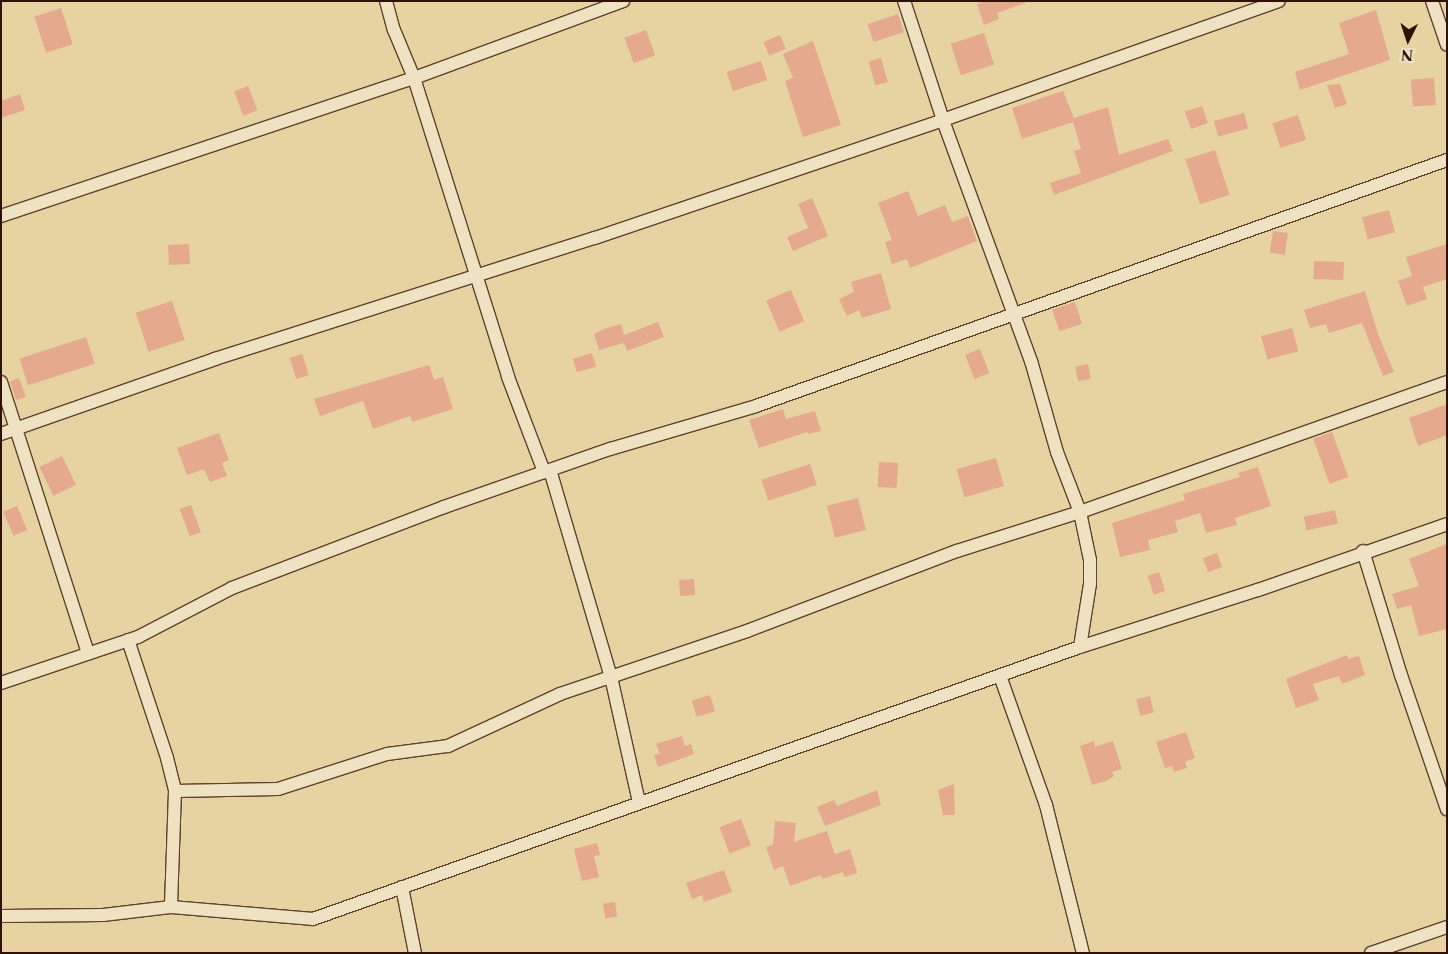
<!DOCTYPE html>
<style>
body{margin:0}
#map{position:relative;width:1448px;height:954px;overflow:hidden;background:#e6d3a1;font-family:"Libre Caslon Text",serif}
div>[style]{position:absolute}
.building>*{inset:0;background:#e5a98e;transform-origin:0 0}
.roads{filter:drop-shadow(1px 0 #5d422d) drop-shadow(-1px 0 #5d422d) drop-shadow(0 1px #5d422d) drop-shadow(0 -1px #5d422d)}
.minor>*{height:12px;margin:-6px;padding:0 6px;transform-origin:6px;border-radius:6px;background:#efe2c2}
span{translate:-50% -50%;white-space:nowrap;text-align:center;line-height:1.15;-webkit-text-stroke:4.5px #efe2c2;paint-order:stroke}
.frame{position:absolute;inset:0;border:2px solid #2f1106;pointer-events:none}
.north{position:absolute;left:1383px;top:15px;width:50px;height:50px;-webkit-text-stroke:4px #efe2c2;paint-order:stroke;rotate:184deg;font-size:14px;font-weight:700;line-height:20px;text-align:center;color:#2f1106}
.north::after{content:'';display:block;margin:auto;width:18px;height:22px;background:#2f1106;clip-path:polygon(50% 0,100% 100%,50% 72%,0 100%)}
</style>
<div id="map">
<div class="building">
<div style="clip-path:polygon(986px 1px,1025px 1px,1025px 3px,997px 13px,999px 19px,984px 25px,977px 4px)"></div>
<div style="left:61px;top:8px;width:38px;height:28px;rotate:72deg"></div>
<div style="clip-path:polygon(1376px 10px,1390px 60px,1300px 90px,1295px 72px,1349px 54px,1339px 23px)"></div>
<div style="left:898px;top:14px;width:19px;height:32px;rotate:72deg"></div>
<div style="left:646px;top:30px;width:27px;height:23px;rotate:70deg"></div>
<div style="left:984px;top:33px;width:33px;height:35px;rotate:72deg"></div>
<div style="left:780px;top:35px;width:15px;height:18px;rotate:67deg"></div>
<div style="clip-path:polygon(813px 41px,841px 125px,803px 137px,785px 81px,793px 78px,783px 54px)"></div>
<div style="left:881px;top:58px;width:25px;height:13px;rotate:74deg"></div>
<div style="left:761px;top:61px;width:20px;height:36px;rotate:72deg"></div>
<div style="left:1434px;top:78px;width:27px;height:23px;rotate:86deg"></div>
<div style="clip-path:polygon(1340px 84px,1347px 104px,1335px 108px,1327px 85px)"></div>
<div style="left:248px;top:86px;width:26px;height:15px;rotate:69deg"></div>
<div style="clip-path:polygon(1063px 91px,1074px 118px,1108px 107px,1119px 155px,1168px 139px,1173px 151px,1054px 195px,1050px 183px,1081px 173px,1074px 151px,1081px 149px,1073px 122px,1022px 139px,1012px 108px)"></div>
<div style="clip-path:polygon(20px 94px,25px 110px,1px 118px,1px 101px)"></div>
<div style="left:1202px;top:106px;width:18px;height:18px;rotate:71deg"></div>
<div style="left:1244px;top:113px;width:16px;height:31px;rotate:75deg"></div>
<div style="left:1298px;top:115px;width:26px;height:27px;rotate:72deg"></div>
<div style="left:1215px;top:150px;width:47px;height:31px;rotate:72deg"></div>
<div style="clip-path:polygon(908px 191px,918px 216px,945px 205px,952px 222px,968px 216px,977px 241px,910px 268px,907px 259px,892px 264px,885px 242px,892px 240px,878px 203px)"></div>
<div style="clip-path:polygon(812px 198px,828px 236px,793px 251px,787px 237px,808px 228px,798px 204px)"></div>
<div style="left:1389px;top:210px;width:23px;height:28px;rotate:75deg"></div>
<div style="left:1273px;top:231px;width:15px;height:22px;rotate:8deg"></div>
<div style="left:189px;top:244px;width:20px;height:21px;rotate:87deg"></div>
<div style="clip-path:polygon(1447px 244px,1447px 279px,1423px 287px,1427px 299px,1407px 306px,1398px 281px,1412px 276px,1406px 257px)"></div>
<div style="left:1314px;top:261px;width:30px;height:18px;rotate:2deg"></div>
<div style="clip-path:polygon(881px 273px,891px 309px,862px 318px,859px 310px,847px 316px,839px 299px,854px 292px,851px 282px)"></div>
<div style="left:791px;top:290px;width:34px;height:27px;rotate:67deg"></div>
<div style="clip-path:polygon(1365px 291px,1378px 334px,1394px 372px,1383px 376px,1362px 323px,1329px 333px,1326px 324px,1310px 328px,1304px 310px)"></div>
<div style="left:172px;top:301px;width:41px;height:38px;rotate:72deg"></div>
<div style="left:1075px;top:302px;width:23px;height:24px;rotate:72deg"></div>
<div style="clip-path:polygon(658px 322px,664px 337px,627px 351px,624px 343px,599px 350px,594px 334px,604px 329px,621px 324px,624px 335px)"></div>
<div style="left:1292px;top:328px;width:24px;height:32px;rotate:75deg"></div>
<div style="left:86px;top:337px;width:28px;height:70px;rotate:72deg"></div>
<div style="left:980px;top:349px;width:26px;height:16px;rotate:69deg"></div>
<div style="left:592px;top:353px;width:14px;height:20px;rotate:73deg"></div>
<div style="left:302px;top:354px;width:22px;height:13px;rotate:72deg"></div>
<div style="left:1088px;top:364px;width:15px;height:13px;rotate:79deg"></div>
<div style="clip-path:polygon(429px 365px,434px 380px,443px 377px,453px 409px,412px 422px,410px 416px,373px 429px,363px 401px,320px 416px,314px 399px)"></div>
<div style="left:19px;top:378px;width:20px;height:10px;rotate:70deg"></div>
<div style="clip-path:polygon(1447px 404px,1447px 435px,1418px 446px,1409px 418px)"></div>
<div style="clip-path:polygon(783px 409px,786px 419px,815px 411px,821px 431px,808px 434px,807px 432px,759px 448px,749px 420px)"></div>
<div style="left:1332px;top:432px;width:48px;height:20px;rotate:70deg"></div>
<div style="clip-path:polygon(219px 433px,229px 460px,222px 463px,227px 476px,210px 482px,204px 469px,187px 475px,177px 448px)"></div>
<div style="left:62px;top:456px;width:32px;height:25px;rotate:64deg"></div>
<div style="left:996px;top:458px;width:29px;height:41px;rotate:74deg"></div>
<div style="left:879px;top:462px;width:19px;height:25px;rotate:3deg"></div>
<div style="left:810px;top:464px;width:22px;height:51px;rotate:72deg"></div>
<div style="clip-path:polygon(1258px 467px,1271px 506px,1235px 518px,1237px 525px,1206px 533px,1200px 513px,1175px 521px,1178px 532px,1148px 540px,1150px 550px,1120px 557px,1112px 523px,1185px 500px,1183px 494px,1240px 477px,1238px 473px)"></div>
<div style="left:858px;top:498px;width:33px;height:32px;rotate:76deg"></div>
<div style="left:191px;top:505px;width:29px;height:12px;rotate:70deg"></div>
<div style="left:17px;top:506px;width:26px;height:15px;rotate:67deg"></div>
<div style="left:1335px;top:510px;width:14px;height:32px;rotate:78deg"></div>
<div style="clip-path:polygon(1447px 544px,1447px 629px,1419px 636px,1411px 605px,1397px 609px,1392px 594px,1419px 586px,1409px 559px)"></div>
<div style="left:1217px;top:553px;width:15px;height:15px;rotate:70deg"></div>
<div style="left:1159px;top:572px;width:20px;height:12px;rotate:72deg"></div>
<div style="left:694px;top:579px;width:16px;height:15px;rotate:86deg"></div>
<div style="clip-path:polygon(1347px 655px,1348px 659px,1359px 656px,1365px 675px,1342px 684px,1339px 676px,1313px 684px,1319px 700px,1296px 708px,1286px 679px)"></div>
<div style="left:710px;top:695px;width:17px;height:19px;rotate:73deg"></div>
<div style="left:1150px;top:696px;width:17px;height:14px;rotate:77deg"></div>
<div style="clip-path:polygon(1186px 732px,1195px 758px,1185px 762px,1187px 768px,1174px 772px,1172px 766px,1165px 768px,1156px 742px)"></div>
<div style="clip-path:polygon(682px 736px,685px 746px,691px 744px,694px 754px,658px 767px,654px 755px,660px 754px,656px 744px)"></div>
<div style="clip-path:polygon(1094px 741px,1095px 747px,1113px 741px,1122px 769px,1112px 772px,1114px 776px,1106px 781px,1092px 785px,1080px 746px)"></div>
<div style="clip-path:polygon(954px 784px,955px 815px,943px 815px,938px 790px)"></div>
<div style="clip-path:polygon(877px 790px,881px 805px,825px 826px,817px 807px,834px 800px,837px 806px)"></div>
<div style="left:741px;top:819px;width:28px;height:23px;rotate:69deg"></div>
<div style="clip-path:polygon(775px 821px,796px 823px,794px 842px,827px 831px,835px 854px,850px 849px,857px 873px,844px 877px,843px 872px,822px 879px,821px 875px,790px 886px,783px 866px,774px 870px,766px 847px,773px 845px)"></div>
<div style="clip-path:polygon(597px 843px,600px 855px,594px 856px,599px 877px,582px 881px,574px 849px)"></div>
<div style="clip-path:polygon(724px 870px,732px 892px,704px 902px,702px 895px,692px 899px,686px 883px)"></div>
<div style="left:615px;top:902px;width:15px;height:12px;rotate:82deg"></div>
</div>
<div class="roads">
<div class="minor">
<div style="left:386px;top:1px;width:30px;rotate:75deg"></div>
<div style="left:394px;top:30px;width:52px;rotate:67.4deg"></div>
<div style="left:414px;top:78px;width:313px;rotate:72.5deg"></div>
<div style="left:508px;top:377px;width:102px;rotate:69.2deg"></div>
<div style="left:1432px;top:1px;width:46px;rotate:71.2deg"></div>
<div style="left:1px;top:216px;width:435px;rotate:-18.5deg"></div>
<div style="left:414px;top:78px;width:223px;rotate:-20.2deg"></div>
<div style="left:1px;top:382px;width:285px;rotate:72.2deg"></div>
<div style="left:1px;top:434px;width:227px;rotate:-19.3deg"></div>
<div style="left:215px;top:359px;width:399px;rotate:-17.7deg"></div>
<div style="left:595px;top:238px;width:367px;rotate:-18.7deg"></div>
<div style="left:943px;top:120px;width:356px;rotate:-19.5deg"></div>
<div style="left:550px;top:470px;width:216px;rotate:73.6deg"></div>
<div style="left:611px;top:677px;width:128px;rotate:77.4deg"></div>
<div style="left:1363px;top:551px;width:130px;rotate:73deg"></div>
<div style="left:1401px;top:675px;width:142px;rotate:71.1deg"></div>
<div style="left:128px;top:640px;width:124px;rotate:71.7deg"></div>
<div style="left:167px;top:758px;width:34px;rotate:76deg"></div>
<div style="left:175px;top:791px;width:116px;rotate:92deg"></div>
<div style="left:1080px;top:647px;width:64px;rotate:-81deg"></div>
<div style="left:1090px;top:584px;width:24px;rotate:-90deg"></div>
<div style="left:1090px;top:560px;width:49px;rotate:-101.8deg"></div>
<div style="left:1080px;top:512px;width:389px;rotate:-19.5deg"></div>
<div style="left:1000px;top:676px;width:137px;rotate:70.4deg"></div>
<div style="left:1046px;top:805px;width:153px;rotate:76deg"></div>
<div style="left:1px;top:683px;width:145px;rotate:-18.6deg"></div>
<div style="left:138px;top:637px;width:106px;rotate:-27.5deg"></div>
<div style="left:232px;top:588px;width:227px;rotate:-20.9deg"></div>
<div style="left:444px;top:507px;width:176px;rotate:-19.3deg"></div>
<div style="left:610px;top:449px;width:152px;rotate:-16.4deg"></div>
<div style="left:756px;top:406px;width:733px;rotate:-19.6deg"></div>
<div style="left:175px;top:791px;width:103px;rotate:-1.1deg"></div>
<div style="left:278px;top:789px;width:114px;rotate:-17.8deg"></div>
<div style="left:387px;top:754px;width:62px;rotate:-7.5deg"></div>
<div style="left:448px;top:746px;width:123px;rotate:-24.9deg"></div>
<div style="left:560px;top:694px;width:197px;rotate:-18.6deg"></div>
<div style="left:747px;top:631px;width:225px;rotate:-20.9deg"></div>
<div style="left:957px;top:551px;width:129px;rotate:-17.6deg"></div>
<div style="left:1080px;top:512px;width:64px;rotate:-111deg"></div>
<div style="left:1057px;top:452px;width:95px;rotate:-105.9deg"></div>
<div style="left:1031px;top:361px;width:257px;rotate:-110.1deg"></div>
<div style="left:943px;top:120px;width:125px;rotate:-108.1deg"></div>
<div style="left:402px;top:887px;width:67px;rotate:78.9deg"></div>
<div style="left:1px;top:916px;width:102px;rotate:-0.6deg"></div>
<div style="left:103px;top:915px;width:68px;rotate:-6.7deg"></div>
<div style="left:171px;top:907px;width:143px;rotate:4.8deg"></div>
<div style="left:313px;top:919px;width:814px;rotate:-19.53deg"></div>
<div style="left:1080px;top:647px;width:187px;rotate:-17.8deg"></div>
<div style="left:1258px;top:590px;width:200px;rotate:-19.2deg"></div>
<div style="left:1371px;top:953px;width:80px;rotate:-18.9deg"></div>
</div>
</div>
<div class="frame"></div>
<div class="north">N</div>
</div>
